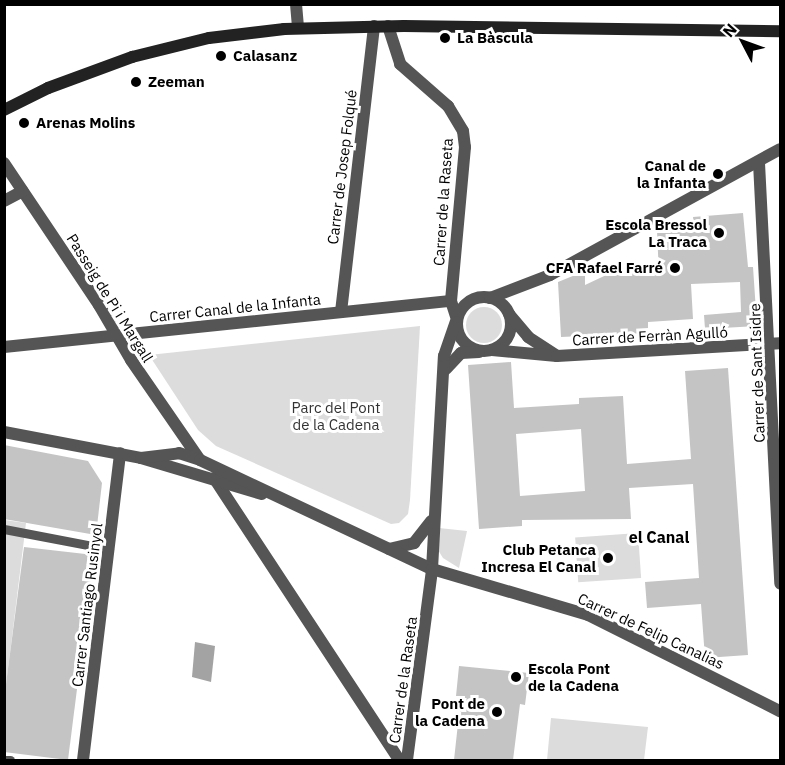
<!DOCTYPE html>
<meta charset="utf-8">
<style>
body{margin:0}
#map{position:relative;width:785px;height:765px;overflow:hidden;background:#fff;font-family:"IBM Plex Sans",sans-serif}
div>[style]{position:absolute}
.green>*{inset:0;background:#dcdcdc;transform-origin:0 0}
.round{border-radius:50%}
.water>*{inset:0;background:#a3a3a3}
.building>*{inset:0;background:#c4c4c4}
.pedestrian>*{height:9px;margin:-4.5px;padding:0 4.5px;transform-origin:4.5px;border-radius:4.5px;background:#555}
.minor>*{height:12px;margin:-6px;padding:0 6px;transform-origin:6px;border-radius:6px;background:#555}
.minor>.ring{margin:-6px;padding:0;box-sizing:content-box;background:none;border:12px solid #555;border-radius:50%}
.tertiary>*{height:12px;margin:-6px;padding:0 6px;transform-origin:6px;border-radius:6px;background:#555}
.secondary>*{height:12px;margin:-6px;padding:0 6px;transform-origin:6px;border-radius:6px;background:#222}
.dots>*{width:16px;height:16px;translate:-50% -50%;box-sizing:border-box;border:3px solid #fff;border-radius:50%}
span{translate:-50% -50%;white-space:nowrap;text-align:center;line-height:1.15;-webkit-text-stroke:6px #fff;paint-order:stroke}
.poi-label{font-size:15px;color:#000;font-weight:700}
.left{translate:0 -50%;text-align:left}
.right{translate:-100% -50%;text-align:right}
.street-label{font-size:15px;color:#000}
.park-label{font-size:15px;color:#333}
.neighbourhood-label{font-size:16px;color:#000;font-weight:700}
.frame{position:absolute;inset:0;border:6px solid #000;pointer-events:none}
.north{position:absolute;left:713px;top:12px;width:60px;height:60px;-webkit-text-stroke:4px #fff;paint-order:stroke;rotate:311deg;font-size:16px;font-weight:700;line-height:24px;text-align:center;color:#000}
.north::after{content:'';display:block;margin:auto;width:21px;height:27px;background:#000;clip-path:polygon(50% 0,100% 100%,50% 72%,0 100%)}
</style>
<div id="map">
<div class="green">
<div class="round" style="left:466px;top:307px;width:36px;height:36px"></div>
<div style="clip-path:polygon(420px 326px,410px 500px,408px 514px,399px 523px,391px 524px,216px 446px,198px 430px,149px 355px)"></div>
<div style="clip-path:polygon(5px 520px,26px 523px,5px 694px)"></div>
<div style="clip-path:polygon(439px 528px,467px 531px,459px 568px,443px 558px,438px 550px)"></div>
<div style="left:638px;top:533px;width:45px;height:63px;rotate:86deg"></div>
<div style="clip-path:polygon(551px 718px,648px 727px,644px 760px,547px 760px)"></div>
</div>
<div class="water">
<div style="clip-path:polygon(195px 642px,215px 646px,211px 682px,192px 677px)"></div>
</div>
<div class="building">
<div style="clip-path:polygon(743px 213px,748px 267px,753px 267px,757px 326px,705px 329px,704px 315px,741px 312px,740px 282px,691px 284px,693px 319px,648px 322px,648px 333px,561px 337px,558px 282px,585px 271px,585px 285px,634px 262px,659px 275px,657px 231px,694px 226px,693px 217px)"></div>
<div style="clip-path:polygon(evenodd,511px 362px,514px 408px,579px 404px,579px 398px,623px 396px,627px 464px,691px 459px,685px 371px,728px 368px,748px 655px,705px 658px,701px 604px,647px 608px,645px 582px,699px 578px,693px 484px,629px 488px,631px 519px,522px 520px,522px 526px,479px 529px,468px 365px,511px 362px,581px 429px,585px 491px,520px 496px,516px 434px,581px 429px)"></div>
<div style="clip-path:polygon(4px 445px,88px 461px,102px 483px,96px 535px,4px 519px)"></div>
<div style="clip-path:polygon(24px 547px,94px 555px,68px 760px,4px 752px,4px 699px)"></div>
<div style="clip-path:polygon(459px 666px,529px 673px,525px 705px,520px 704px,513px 760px,454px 760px,461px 696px,456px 696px)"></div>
</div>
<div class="pedestrian">
<div style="left:4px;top:529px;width:107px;rotate:10.8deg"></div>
<div style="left:4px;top:760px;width:6px"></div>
</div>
<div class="minor">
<div style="left:296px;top:4px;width:24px;rotate:85deg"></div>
<div style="left:388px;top:26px;width:40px;rotate:72deg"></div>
<div style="left:400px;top:64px;width:64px;rotate:41.2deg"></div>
<div style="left:448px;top:106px;width:29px;rotate:59deg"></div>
<div style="left:463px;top:131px;width:16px;rotate:83deg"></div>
<div style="left:465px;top:147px;width:155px;rotate:95.2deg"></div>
<div style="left:4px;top:163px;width:171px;rotate:56.2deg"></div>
<div style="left:99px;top:305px;width:64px;rotate:59.8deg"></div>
<div style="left:131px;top:360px;width:121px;rotate:55.4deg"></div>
<div style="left:759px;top:163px;width:421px;rotate:87.1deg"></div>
<div style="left:4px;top:201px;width:21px;rotate:-28deg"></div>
<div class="ring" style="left:457px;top:297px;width:42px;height:42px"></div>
<div style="left:490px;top:298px;width:64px;rotate:-21deg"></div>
<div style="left:550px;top:275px;width:262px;rotate:-28.7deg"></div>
<div style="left:341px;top:312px;width:288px;rotate:-83.4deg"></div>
<div style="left:509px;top:314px;width:30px;rotate:50deg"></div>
<div style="left:528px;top:337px;width:33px;rotate:33deg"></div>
<div style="left:4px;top:347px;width:449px;rotate:-5.9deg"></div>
<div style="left:451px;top:301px;width:19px;rotate:72deg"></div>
<div style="left:492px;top:350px;width:65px;rotate:5.3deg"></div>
<div style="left:557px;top:356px;width:223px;rotate:-3.3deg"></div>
<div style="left:446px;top:369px;width:22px;rotate:-47deg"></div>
<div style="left:461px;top:353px;width:18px;rotate:-3deg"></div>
<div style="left:214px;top:478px;width:337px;rotate:56.7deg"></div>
<div style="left:389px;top:549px;width:26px;rotate:-13deg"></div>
<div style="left:414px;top:543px;width:28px;rotate:-52deg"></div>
<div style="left:83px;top:760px;width:309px;rotate:-83.1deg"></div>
<div style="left:407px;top:760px;width:193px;rotate:-82.5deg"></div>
<div style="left:432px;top:569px;width:213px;rotate:-86.8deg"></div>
<div style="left:444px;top:356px;width:36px;rotate:-71deg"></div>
</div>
<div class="tertiary">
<div style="left:4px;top:432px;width:139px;rotate:10.7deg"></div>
<div style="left:141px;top:458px;width:126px;rotate:16.6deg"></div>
<div style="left:141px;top:458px;width:38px;rotate:-7deg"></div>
<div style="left:179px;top:453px;width:22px;rotate:18deg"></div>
<div style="left:200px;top:460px;width:256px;rotate:25.2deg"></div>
<div style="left:432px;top:569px;width:163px;rotate:16.4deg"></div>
<div style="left:588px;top:615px;width:215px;rotate:26.6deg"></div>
</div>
<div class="secondary">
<div style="left:4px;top:110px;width:49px;rotate:-26.6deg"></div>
<div style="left:48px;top:88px;width:90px;rotate:-20.3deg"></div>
<div style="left:132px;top:57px;width:79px;rotate:-13.9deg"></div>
<div style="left:209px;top:38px;width:76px;rotate:-6.8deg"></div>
<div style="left:284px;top:29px;width:120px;rotate:-1.4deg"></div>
<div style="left:404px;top:26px;width:376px;rotate:0.8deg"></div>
</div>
<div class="dots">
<div style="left:445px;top:38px;background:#000"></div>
<div style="left:221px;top:56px;background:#000"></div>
<div style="left:136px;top:82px;background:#000"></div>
<div style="left:24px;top:123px;background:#000"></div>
<div style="left:718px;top:174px;background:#000"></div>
<div style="left:719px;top:233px;background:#000"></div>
<div style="left:675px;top:268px;background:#000"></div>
<div style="left:608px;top:558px;background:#000"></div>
<div style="left:516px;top:677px;background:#000"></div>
<div style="left:497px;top:712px;background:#000"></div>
</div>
<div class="poi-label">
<span class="left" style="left:457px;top:38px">La Bàscula</span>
<span class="left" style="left:233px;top:56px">Calasanz</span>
<span class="left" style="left:148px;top:82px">Zeeman</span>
<span class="left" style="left:36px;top:123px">Arenas Molins</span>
<span class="right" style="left:706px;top:174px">Canal de<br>la Infanta</span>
<span class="right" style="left:707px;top:233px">Escola Bressol<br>La Traca</span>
<span class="right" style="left:663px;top:268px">CFA Rafael Farré</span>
<span class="right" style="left:596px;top:558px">Club Petanca<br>Incresa El Canal</span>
<span class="left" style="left:528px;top:677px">Escola Pont<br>de la Cadena</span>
<span class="right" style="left:485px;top:712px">Pont de<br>la Cadena</span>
</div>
<div class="street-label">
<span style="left:342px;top:167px;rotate:-83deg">Carrer de Josep Folqué</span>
<span style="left:443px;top:202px;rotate:-86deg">Carrer de la Raseta</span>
<span style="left:110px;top:298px;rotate:58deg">Passeig de Pi i Margall</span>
<span style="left:235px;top:308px;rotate:-6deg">Carrer Canal de la Infanta</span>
<span style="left:650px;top:336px;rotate:-3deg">Carrer de Ferràn Agulló</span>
<span style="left:757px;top:373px;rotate:-92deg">Carrer de Sant Isidre</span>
<span style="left:87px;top:605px;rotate:-83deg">Carrer Santiago Rusinyol</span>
<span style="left:651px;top:631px;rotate:25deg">Carrer de Felip Canalias</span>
<span style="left:403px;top:680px;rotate:-82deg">Carrer de la Raseta</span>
</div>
<div class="park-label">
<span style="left:336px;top:416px">Parc del Pont<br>de la Cadena</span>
</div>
<div class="neighbourhood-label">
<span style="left:659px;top:537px">el Canal</span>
</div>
<div class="frame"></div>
<div class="north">N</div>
</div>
